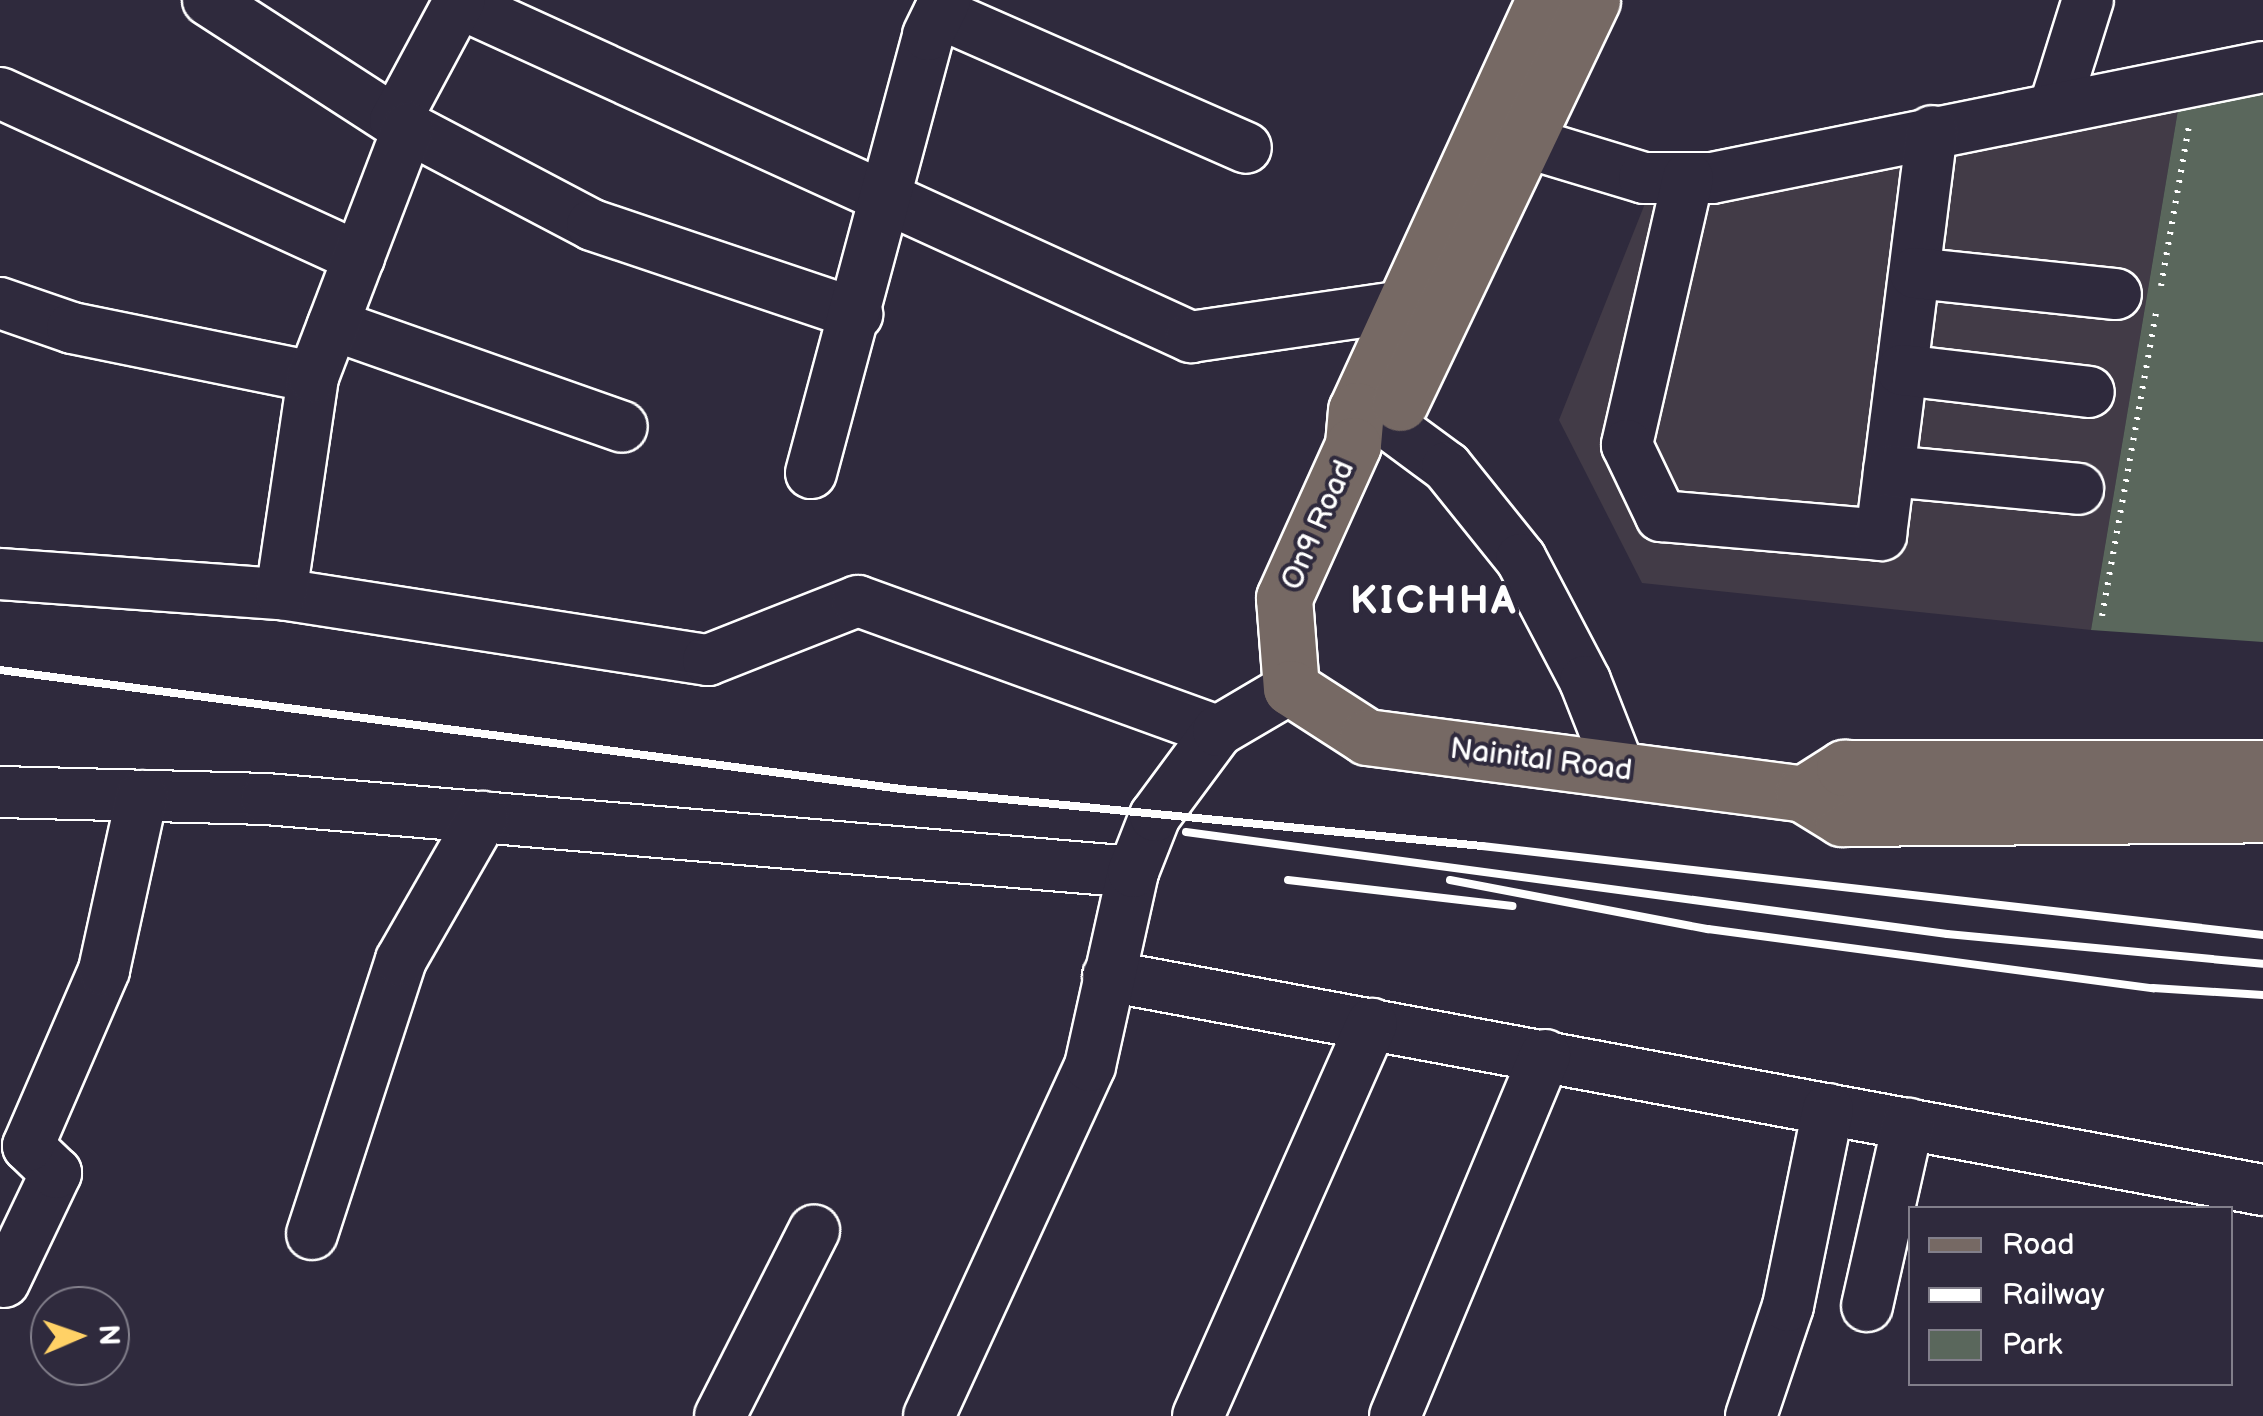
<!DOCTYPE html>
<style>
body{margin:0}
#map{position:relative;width:2263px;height:1416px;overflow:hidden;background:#2f2a3d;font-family:"Balsamiq Sans",sans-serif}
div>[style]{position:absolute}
.built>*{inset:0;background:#423b47}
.green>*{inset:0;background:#5a675c}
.path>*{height:6px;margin-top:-3px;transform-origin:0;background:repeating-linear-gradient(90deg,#fff 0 2.5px,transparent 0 10.5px)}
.roads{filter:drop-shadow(2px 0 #fff) drop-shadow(-2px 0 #fff) drop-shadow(0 2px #fff) drop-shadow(0 -2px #fff)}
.minor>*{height:50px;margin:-25px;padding:0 25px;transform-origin:25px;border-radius:25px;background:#2f2a3d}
.major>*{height:55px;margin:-27.5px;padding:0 27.5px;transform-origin:27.5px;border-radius:27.5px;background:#766964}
.rail>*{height:8px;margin:-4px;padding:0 4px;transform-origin:4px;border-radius:4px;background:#fff}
span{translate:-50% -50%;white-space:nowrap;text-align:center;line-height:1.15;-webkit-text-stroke:8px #2f2a3d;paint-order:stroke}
.street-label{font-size:30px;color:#fff}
.district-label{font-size:40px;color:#fff;font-weight:700;letter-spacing:2.5px}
.legend{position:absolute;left:1908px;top:1206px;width:325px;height:180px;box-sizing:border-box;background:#2f2a3d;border:2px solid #827f8b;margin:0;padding:12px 18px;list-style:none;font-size:30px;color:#fff}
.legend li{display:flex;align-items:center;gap:20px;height:50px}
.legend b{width:50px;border:2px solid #827f8b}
.north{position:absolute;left:30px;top:1286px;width:100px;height:100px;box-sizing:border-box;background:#2f2a3d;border:2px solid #827f8b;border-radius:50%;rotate:88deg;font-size:28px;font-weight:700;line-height:40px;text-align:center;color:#fff}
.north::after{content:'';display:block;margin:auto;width:35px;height:45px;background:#ffd166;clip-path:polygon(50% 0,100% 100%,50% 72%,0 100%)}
</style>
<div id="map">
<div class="built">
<div style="clip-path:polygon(2180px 98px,2091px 630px,1642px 583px,1559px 420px,1648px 196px)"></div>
</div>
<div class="green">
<div style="clip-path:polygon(2263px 80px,2263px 642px,2091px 630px,2180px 98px)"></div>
</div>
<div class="path">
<div style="left:2161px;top:286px;width:162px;rotate:-80.1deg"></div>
<div style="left:2102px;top:616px;width:308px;rotate:-79.9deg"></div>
</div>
<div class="roads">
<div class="minor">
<div style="left:208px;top:0;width:223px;rotate:32.9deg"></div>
<div style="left:395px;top:121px;width:223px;rotate:27.8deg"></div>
<div style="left:592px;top:225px;width:280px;rotate:18.6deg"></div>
<div style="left:459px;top:3px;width:805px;rotate:24.53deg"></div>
<div style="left:1191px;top:337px;width:214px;rotate:-8.3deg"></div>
<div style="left:939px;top:13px;width:335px;rotate:23.7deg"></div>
<div style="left:0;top:93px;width:395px;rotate:24.6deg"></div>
<div style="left:2055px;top:105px;width:110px;rotate:-72.6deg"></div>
<div style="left:395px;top:121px;width:137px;rotate:-61.8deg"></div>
<div style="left:1525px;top:142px;width:124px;rotate:16.8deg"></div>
<div style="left:1644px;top:178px;width:68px"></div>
<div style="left:1712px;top:178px;width:562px;rotate:-11.39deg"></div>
<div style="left:1688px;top:178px;width:274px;rotate:102.9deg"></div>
<div style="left:1627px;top:445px;width:79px;rotate:64.4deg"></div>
<div style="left:1661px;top:516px;width:221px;rotate:4.9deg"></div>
<div style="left:1881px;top:535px;width:407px;rotate:-82.8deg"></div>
<div style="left:1915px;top:273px;width:202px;rotate:6deg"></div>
<div style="left:0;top:303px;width:76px;rotate:19.1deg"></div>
<div style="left:72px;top:328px;width:246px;rotate:11.5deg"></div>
<div style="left:333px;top:325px;width:306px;rotate:19.4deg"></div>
<div style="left:1902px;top:370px;width:188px;rotate:6.7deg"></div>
<div style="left:1390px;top:425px;width:71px;rotate:36.4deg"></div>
<div style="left:1447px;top:467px;width:118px;rotate:51.2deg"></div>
<div style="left:1521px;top:559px;width:138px;rotate:62.3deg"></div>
<div style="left:1585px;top:681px;width:96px;rotate:68.5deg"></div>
<div style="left:1889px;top:471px;width:190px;rotate:5.4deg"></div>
<div style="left:811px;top:473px;width:453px;rotate:-75deg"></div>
<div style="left:928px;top:35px;width:39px;rotate:-64deg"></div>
<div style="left:0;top:574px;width:282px;rotate:4.1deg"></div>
<div style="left:281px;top:594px;width:432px;rotate:8.8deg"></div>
<div style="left:708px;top:660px;width:161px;rotate:-21.5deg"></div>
<div style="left:858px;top:601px;width:383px;rotate:19.9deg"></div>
<div style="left:281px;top:594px;width:219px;rotate:-81.6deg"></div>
<div style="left:313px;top:377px;width:267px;rotate:-69.1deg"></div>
<div style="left:0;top:792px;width:266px;rotate:1.5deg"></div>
<div style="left:266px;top:799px;width:870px;rotate:4.81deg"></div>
<div style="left:1108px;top:976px;width:1175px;rotate:10.5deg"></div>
<div style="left:312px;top:1234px;width:288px;rotate:-72deg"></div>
<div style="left:401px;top:960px;width:165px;rotate:-60.2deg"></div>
<div style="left:4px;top:1282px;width:121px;rotate:-64.5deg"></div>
<div style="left:56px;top:1173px;width:39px;rotate:-136deg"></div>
<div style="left:28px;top:1146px;width:192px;rotate:-66.6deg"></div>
<div style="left:104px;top:970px;width:178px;rotate:-77.7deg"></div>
<div style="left:1867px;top:1306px;width:187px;rotate:-77.3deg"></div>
<div style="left:720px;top:1416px;width:208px;rotate:-63.1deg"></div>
<div style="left:929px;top:1416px;width:385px;rotate:-65.3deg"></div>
<div style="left:1090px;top:1066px;width:199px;rotate:-77.5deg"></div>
<div style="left:1133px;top:872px;width:60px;rotate:-68.6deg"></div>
<div style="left:1155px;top:816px;width:106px;rotate:-53.5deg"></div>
<div style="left:1218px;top:731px;width:85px;rotate:-30.5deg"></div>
<div style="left:1198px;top:1416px;width:429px;rotate:-66.1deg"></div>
<div style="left:1395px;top:1416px;width:391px;rotate:-67.4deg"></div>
<div style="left:1751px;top:1416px;width:116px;rotate:-71.4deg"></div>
<div style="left:1788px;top:1306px;width:201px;rotate:-78.5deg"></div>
</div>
<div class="major">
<div style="left:1544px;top:0;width:451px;rotate:114.6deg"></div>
<div style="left:1356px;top:410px;width:35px;rotate:95deg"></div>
<div style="left:1353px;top:445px;width:168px;rotate:114.3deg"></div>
<div style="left:1284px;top:598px;width:90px;rotate:85.6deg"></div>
<div style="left:1291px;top:688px;width:90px;rotate:32.8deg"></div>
<div style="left:1367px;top:737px;width:440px;rotate:7.4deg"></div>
<div style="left:1803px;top:794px;width:46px;rotate:31.6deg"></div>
<div style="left:1842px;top:818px;width:421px;rotate:-0.5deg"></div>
<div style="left:1400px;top:403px;width:446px;rotate:-64.5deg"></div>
<div style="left:1803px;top:794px;width:49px;rotate:-32.4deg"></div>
<div style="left:1844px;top:768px;width:419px"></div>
</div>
</div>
<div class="rail">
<div style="left:0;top:670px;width:909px;rotate:7.52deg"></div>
<div style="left:901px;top:789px;width:584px;rotate:5.6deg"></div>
<div style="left:1482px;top:846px;width:786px;rotate:6.5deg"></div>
<div style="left:1186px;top:832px;width:768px;rotate:7.63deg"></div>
<div style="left:1947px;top:934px;width:317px;rotate:5.4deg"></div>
<div style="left:1288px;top:880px;width:226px;rotate:6.6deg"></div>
<div style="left:1450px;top:880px;width:263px;rotate:10.8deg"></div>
<div style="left:1708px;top:929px;width:449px;rotate:7.6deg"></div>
<div style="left:2153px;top:988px;width:110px;rotate:3.6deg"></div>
</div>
<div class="street-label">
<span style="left:1318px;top:525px;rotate:-66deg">On9 Road</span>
<span style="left:1541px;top:760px;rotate:7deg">Nainital Road</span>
</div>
<div class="district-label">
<span style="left:1434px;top:601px">KICHHA</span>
</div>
<ul class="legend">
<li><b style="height:12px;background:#766964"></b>Road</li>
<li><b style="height:12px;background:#fff"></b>Railway</li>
<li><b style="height:28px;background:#5a675c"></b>Park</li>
</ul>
<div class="north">N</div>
</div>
